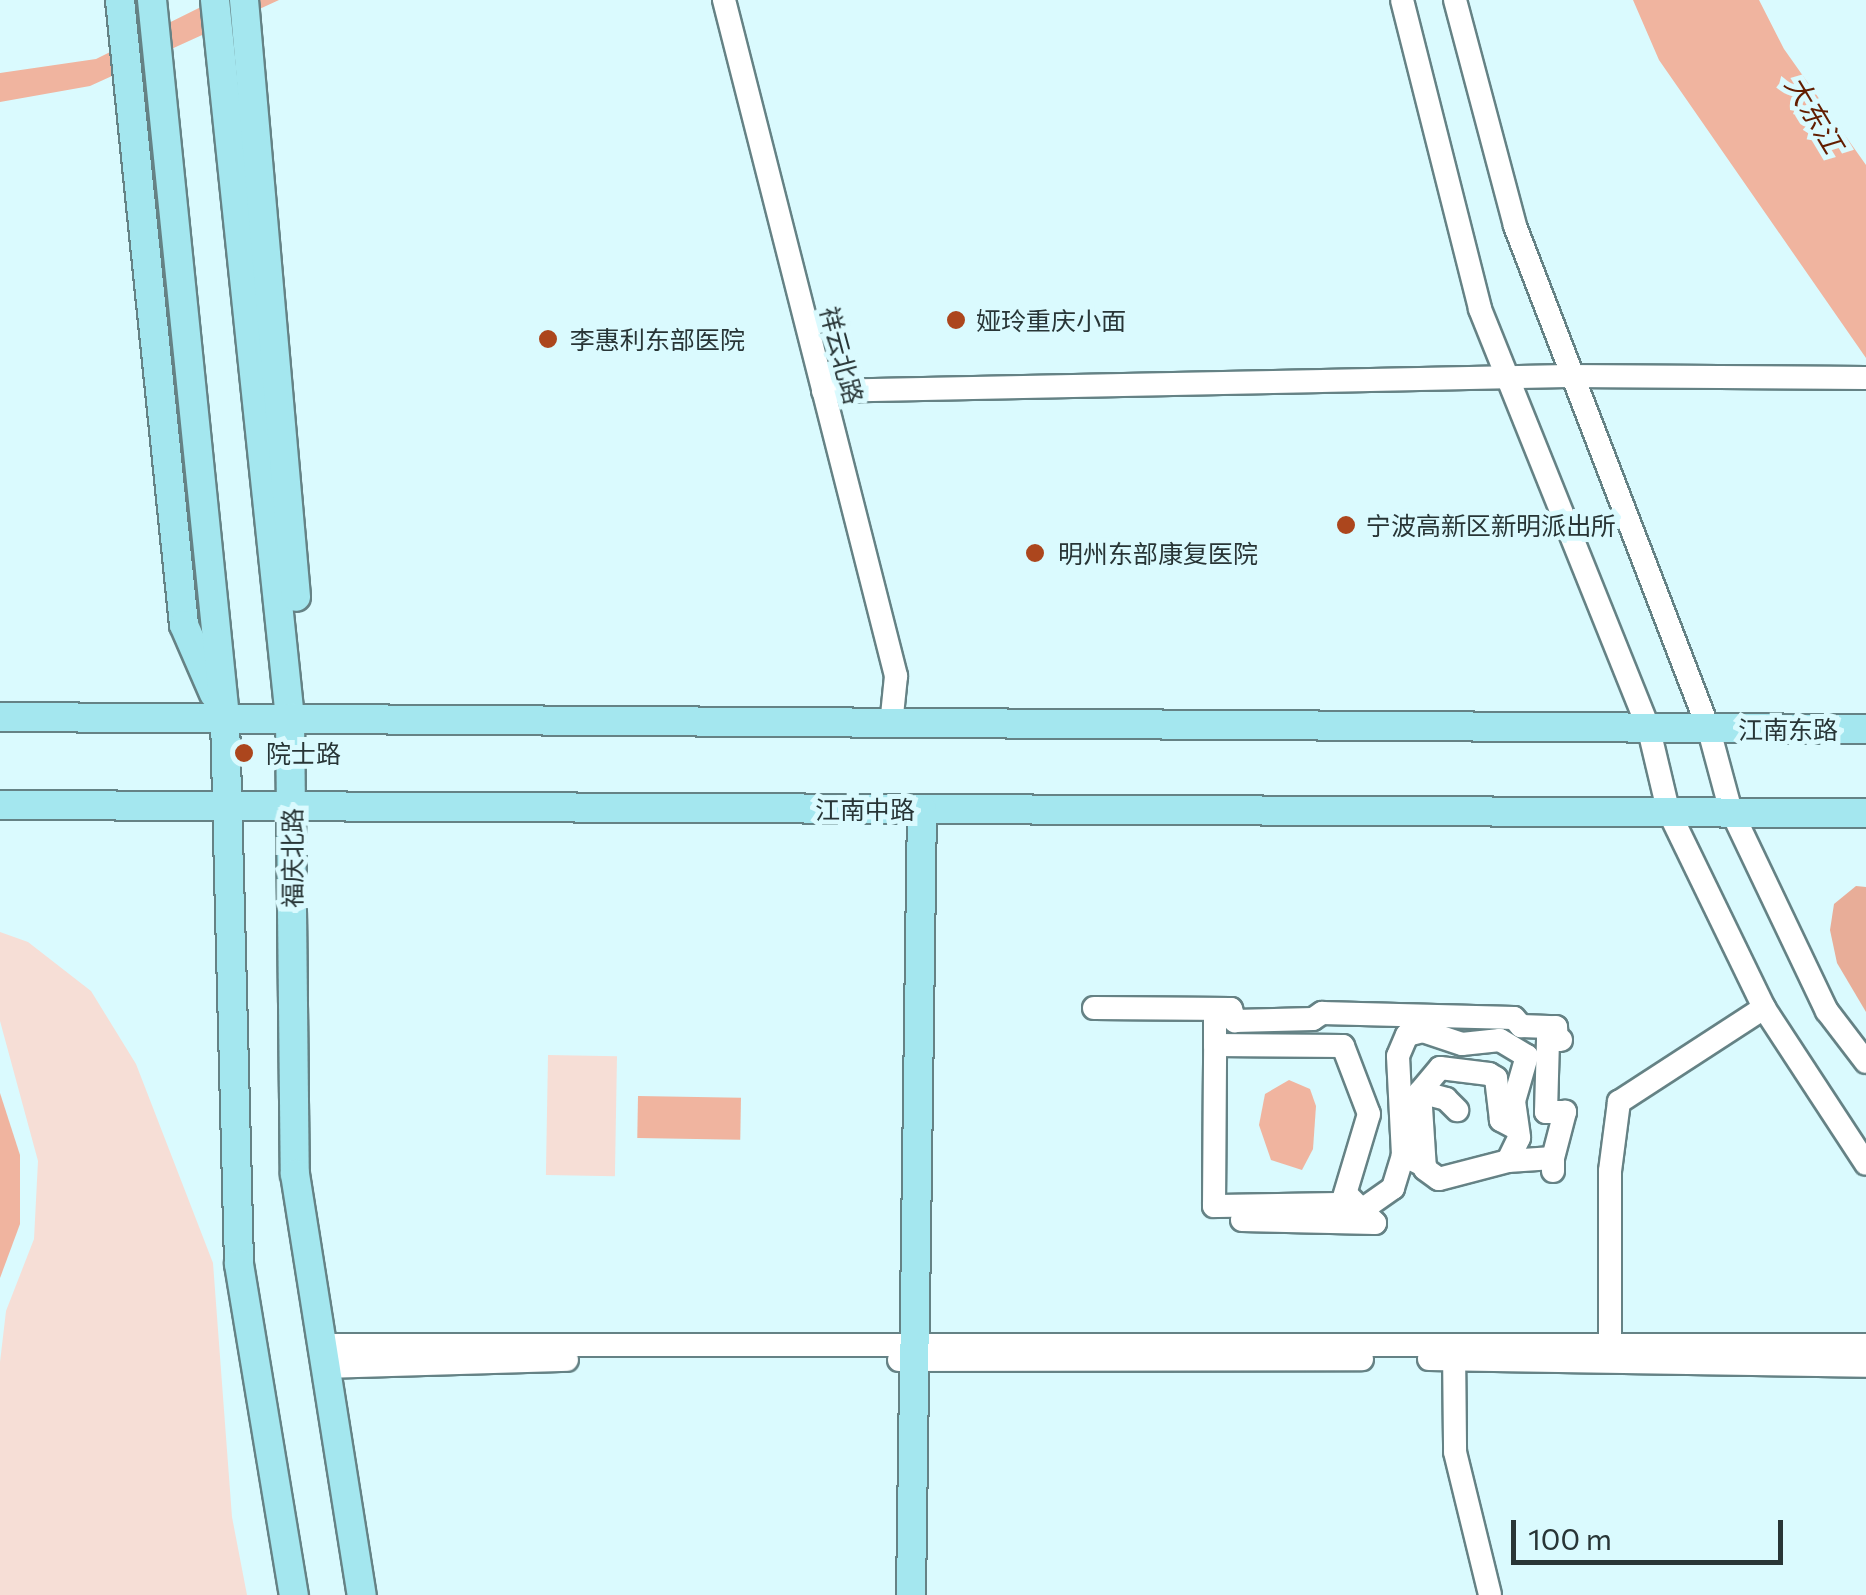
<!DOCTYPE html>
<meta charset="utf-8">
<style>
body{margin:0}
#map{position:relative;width:1866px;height:1595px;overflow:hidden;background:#dafafe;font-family:Commissioner,"Noto Sans SC",sans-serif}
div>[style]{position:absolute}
.green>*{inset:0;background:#f6ded6;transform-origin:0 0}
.forest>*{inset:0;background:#e8ad98}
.water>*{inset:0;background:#f0b49f;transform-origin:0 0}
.roads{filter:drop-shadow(2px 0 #658285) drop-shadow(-2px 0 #658285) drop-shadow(0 2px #658285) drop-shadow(0 -2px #658285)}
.minor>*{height:22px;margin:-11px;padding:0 11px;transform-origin:11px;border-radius:11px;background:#fff}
.major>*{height:28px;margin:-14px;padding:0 14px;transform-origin:14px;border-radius:14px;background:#a4e7ef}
.dots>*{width:28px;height:28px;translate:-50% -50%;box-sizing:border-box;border:5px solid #dafafe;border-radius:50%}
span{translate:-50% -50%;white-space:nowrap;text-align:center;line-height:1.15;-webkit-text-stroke:10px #dafafe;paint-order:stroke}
.poi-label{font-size:25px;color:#283536}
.left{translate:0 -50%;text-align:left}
.street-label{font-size:25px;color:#283536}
.water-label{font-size:28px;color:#621d00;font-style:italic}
.scale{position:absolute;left:1511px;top:1520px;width:272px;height:45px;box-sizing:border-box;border:5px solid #283536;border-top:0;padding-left:12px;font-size:30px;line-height:35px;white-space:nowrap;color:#283536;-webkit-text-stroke:8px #dafafe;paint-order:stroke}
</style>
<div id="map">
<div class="green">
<div style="clip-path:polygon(0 932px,28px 942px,91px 991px,136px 1064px,213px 1263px,232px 1517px,247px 1595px,0 1595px,0 1362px,6px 1311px,34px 1239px,38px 1161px,0 1021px)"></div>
<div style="left:548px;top:1055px;width:69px;height:120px;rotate:1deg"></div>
</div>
<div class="forest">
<div style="clip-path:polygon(1856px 886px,1866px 887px,1866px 1012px,1837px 963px,1830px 930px,1834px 904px)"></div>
</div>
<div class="water">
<div style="clip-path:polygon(215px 0,279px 0,90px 86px,0 102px,0 73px,96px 59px)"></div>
<div style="clip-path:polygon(1633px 0,1759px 0,1784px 49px,1866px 165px,1866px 358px,1659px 60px)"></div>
<div style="clip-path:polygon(1289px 1080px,1310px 1089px,1316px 1106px,1313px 1149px,1302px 1170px,1271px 1160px,1259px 1125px,1265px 1094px)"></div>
<div style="clip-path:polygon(0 1093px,20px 1155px,20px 1224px,0 1278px)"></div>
<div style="left:638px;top:1096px;width:103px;height:42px;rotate:1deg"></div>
</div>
<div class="roads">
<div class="minor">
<div style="left:724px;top:0;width:698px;rotate:75.72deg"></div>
<div style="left:896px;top:676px;width:49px;rotate:95.8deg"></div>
<div style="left:1402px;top:0;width:319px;rotate:75.8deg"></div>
<div style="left:1480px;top:309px;width:454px;rotate:68.1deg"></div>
<div style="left:1649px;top:730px;width:82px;rotate:76.6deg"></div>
<div style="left:1668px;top:810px;width:220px;rotate:64.1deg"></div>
<div style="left:1764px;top:1008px;width:186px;rotate:56.8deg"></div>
<div style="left:1455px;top:0;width:234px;rotate:75.1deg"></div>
<div style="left:1515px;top:226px;width:540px;rotate:68.95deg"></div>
<div style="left:1709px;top:730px;width:81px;rotate:74.9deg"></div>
<div style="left:1730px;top:808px;width:225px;rotate:64.5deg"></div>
<div style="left:1827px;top:1011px;width:64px;rotate:52.6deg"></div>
<div style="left:823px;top:391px;width:745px;rotate:-1.15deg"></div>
<div style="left:1568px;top:376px;width:298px;rotate:0.4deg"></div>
<div style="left:1094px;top:1008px;width:137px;rotate:0.4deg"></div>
<div style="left:1231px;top:1009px;width:13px;rotate:72deg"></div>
<div style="left:1235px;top:1021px;width:78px;rotate:-1.5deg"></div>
<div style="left:1313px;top:1019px;width:11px;rotate:-34deg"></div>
<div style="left:1322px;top:1013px;width:192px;rotate:1.5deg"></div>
<div style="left:1514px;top:1018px;width:11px;rotate:49deg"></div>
<div style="left:1521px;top:1026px;width:35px;rotate:2deg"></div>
<div style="left:1556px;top:1027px;width:13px;rotate:86deg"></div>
<div style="left:1215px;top:1045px;width:128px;rotate:0.4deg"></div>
<div style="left:1343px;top:1046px;width:73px;rotate:69.1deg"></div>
<div style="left:1369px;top:1114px;width:94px;rotate:106.7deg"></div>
<div style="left:1342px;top:1204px;width:128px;rotate:179.1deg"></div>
<div style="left:1214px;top:1206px;width:161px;rotate:-89.6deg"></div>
<div style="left:1215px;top:1045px;width:36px;rotate:-90deg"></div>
<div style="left:1420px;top:1092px;width:27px;rotate:15deg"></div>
<div style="left:1446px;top:1099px;width:16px;rotate:45deg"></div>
<div style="left:1514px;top:1127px;width:15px;rotate:-152deg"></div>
<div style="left:1501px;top:1120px;width:42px;rotate:-96.8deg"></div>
<div style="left:1496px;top:1078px;width:8px;rotate:-150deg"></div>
<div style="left:1489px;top:1074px;width:49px;rotate:-173deg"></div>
<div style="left:1440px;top:1068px;width:31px;rotate:130deg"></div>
<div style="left:1420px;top:1092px;width:77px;rotate:86.3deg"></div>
<div style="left:1425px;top:1169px;width:17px;rotate:36deg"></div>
<div style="left:1439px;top:1179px;width:71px;rotate:-14.6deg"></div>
<div style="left:1508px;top:1161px;width:45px;rotate:-3.8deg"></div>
<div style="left:1553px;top:1158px;width:13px;rotate:90deg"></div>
<div style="left:1553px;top:1158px;width:48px;rotate:-75.4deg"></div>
<div style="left:1565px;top:1112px;width:19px;rotate:180deg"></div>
<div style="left:1546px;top:1112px;width:73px;rotate:-88.4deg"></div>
<div style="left:1548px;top:1039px;width:13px;rotate:4deg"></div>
<div style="left:1425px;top:1166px;width:25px;rotate:-153deg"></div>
<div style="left:1403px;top:1155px;width:99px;rotate:-92.9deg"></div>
<div style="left:1398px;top:1056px;width:23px;rotate:-67deg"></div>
<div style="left:1407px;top:1035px;width:16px;rotate:-14deg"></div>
<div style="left:1423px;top:1031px;width:41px;rotate:18.4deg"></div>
<div style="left:1462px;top:1044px;width:38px;rotate:-6deg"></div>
<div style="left:1500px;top:1040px;width:31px;rotate:31deg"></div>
<div style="left:1527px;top:1056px;width:47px;rotate:106.1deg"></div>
<div style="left:1514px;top:1101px;width:37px;rotate:82deg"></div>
<div style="left:1519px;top:1138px;width:25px;rotate:116deg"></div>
<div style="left:1366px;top:1207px;width:33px;rotate:-35deg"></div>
<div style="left:1393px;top:1188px;width:34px;rotate:-73deg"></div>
<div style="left:1242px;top:1220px;width:133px;rotate:1.3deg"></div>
<div style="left:1375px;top:1223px;width:41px;rotate:-135deg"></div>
<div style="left:1610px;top:1343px;width:172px;rotate:-90deg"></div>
<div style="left:1610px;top:1171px;width:70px;rotate:-82.6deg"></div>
<div style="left:1619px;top:1102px;width:173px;rotate:-33deg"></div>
<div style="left:323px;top:1345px;width:1543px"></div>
<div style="left:1454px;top:1348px;width:104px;rotate:89.4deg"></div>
<div style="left:1455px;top:1452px;width:147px;rotate:76.2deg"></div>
<div style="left:1429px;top:1359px;width:437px;rotate:0.9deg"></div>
<div style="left:899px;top:1360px;width:463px;rotate:-0.1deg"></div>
<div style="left:326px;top:1367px;width:241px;rotate:-1.7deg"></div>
</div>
<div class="major">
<div style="left:120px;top:0;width:628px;rotate:84.15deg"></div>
<div style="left:184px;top:625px;width:75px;rotate:66.5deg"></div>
<div style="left:152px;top:0;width:722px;rotate:84.19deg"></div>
<div style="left:225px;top:718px;width:546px;rotate:88.53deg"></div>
<div style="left:239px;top:1264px;width:336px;rotate:80.6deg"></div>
<div style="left:215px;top:0;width:722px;rotate:84.04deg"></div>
<div style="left:290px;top:718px;width:456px;rotate:89.4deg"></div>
<div style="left:295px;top:1174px;width:426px;rotate:81deg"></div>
<div style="left:244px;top:0;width:599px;rotate:85.02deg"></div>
<div style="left:0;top:717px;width:1866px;rotate:0.37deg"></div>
<div style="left:0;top:805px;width:1866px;rotate:0.25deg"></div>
<div style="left:911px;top:1595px;width:786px;rotate:-89.2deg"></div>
</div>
</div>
<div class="dots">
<div style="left:956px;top:320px;background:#ac461d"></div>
<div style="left:548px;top:339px;background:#ac461d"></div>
<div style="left:1346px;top:525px;background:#ac461d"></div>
<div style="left:1035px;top:553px;background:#ac461d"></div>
<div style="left:244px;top:753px;background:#ac461d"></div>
</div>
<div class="poi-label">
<span class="left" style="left:976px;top:320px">娅玲重庆小面</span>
<span class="left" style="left:570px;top:339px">李惠利东部医院</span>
<span class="left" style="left:1366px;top:525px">宁波高新区新明派出所</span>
<span class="left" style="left:1058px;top:553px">明州东部康复医院</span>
<span class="left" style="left:266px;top:753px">院士路</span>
</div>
<div class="street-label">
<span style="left:842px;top:355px;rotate:75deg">祥云北路</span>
<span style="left:1788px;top:729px">江南东路</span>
<span style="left:865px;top:809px">江南中路</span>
<span style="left:292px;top:858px;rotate:-90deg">福庆北路</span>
</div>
<div class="water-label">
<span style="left:1815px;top:114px;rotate:59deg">大东江</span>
</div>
<div class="scale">100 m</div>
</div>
